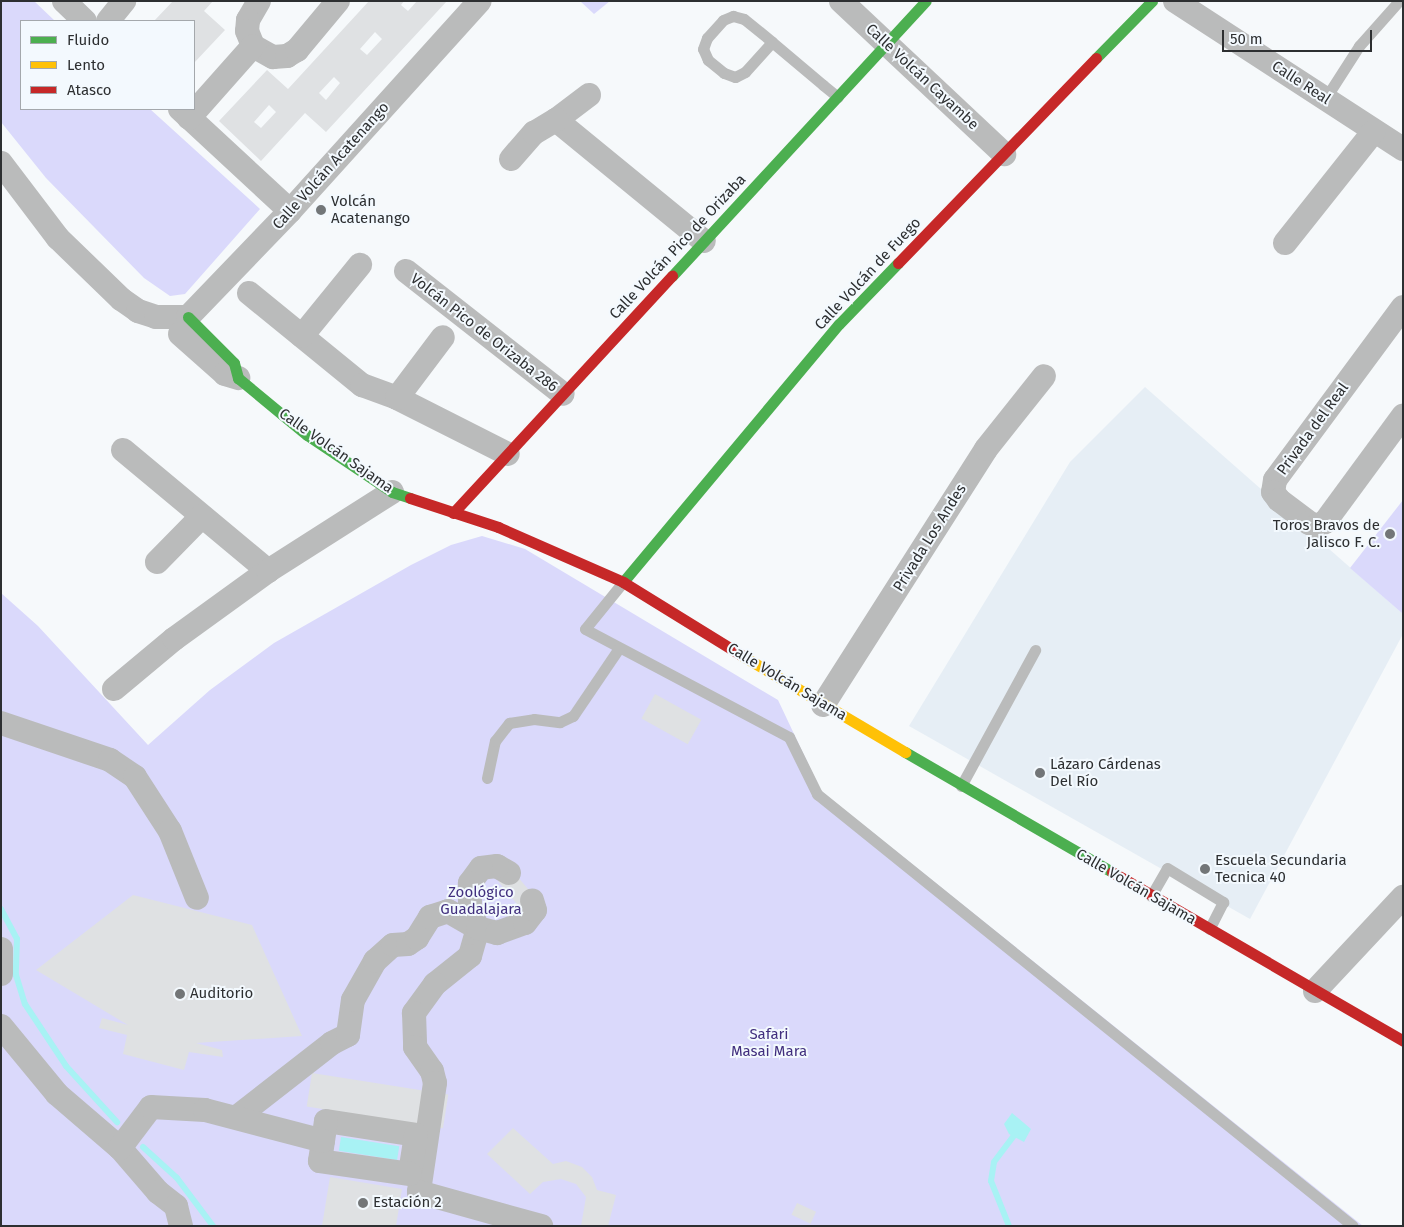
<!DOCTYPE html>
<meta charset="utf-8">
<style>
body{margin:0}
#map{position:relative;width:1404px;height:1227px;overflow:hidden;background:#f6f9fb;font-family:"Fira Sans",sans-serif}
div>[style]{position:absolute}
.built>*{inset:0;background:#e6eef5}
.green>*{inset:0;background:#dad9fb}
.water>*{inset:0;background:#a8f2f4;transform-origin:0 0}
.stream>*{height:6px;margin:-3px;padding:0 3px;transform-origin:3px;border-radius:3px;background:#a8f2f4}
.building>*{inset:0;background:#dfe1e3;transform-origin:0 0}
.lane>*{height:11px;margin:-5.5px;padding:0 5.5px;transform-origin:5.5px;border-radius:5.5px;background:#babbbb}
.street>*{height:24px;margin:-12px;padding:0 12px;transform-origin:12px;border-radius:12px;background:#babbbb}
.fast>*{height:11px;margin:-5.5px;padding:0 5.5px;transform-origin:5.5px;border-radius:5.5px;background:#4caf50}
.slow>*{height:11px;margin:-5.5px;padding:0 5.5px;transform-origin:5.5px;border-radius:5.5px;background:#ffc107}
.jam>*{height:11px;margin:-5.5px;padding:0 5.5px;transform-origin:5.5px;border-radius:5.5px;background:#c62828}
.dots>*{width:14px;height:14px;translate:-50% -50%;box-sizing:border-box;border:2px solid #f3f9fe;border-radius:50%}
span{translate:-50% -50%;white-space:nowrap;text-align:center;line-height:1.15;-webkit-text-stroke:4px #f3f9fe;paint-order:stroke}
.street-label{font-size:15px;color:#2d2f31}
.poi-label{font-size:15px;color:#2d2f31}
.left{translate:0 -50%;text-align:left}
.right{translate:-100% -50%;text-align:right}
.park-label{font-size:15px;color:#412f7e}
.frame{position:absolute;inset:0;border:2px solid #2d2f31;pointer-events:none}
.legend{position:absolute;left:20px;top:20px;width:175px;height:90px;box-sizing:border-box;background:#f3f9fe;border:1px solid #a4a8ac;margin:0;padding:6px 9px;list-style:none;font-size:15px;color:#2d2f31}
.legend li{display:flex;align-items:center;gap:10px;height:25px}
.legend b{width:25px;border:1px solid #a4a8ac}
.scale{position:absolute;left:1222px;top:30px;width:150px;height:22px;box-sizing:border-box;border:2px solid #2d2f31;border-top:0;padding-left:6px;font-size:15px;line-height:18px;white-space:nowrap;color:#2d2f31;-webkit-text-stroke:4px #f3f9fe;paint-order:stroke}
</style>
<div id="map">
<div class="built">
<div style="clip-path:polygon(1145px 387px,1403px 614px,1403px 634px,1250px 919px,909px 726px,1070px 462px)"></div>
</div>
<div class="green">
<div style="clip-path:polygon(1px 1px,34px 1px,55px 21px,21px 21px,21px 109px,150px 109px,260px 209px,185px 294px,170px 296px,144px 278px,46px 178px,1px 122px)"></div>
<div style="clip-path:polygon(580px 1px,610px 1px,594px 14px)"></div>
<div style="clip-path:polygon(1403px 500px,1403px 614px,1350px 568px)"></div>
<div style="clip-path:polygon(482px 536px,525px 549px,778px 700px,821px 791px,1363px 1226px,1px 1226px,1px 593px,38px 626px,148px 745px,210px 690px,274px 643px,411px 565px,451px 545px)"></div>
</div>
<div class="water">
<div style="clip-path:polygon(1012px 1113px,1031px 1129px,1024px 1142px,1009px 1134px,1004px 1124px)"></div>
<div style="left:341px;top:1137px;width:59px;height:14px;rotate:9deg"></div>
</div>
<div class="stream">
<div style="left:1px;top:909px;width:34px;rotate:62deg"></div>
<div style="left:17px;top:939px;width:36px;rotate:92deg"></div>
<div style="left:16px;top:975px;width:30px;rotate:73deg"></div>
<div style="left:25px;top:1004px;width:74px;rotate:56.5deg"></div>
<div style="left:66px;top:1066px;width:76px;rotate:47.7deg"></div>
<div style="left:143px;top:1147px;width:46px;rotate:42.4deg"></div>
<div style="left:177px;top:1178px;width:60px;rotate:53.1deg"></div>
<div style="left:1009px;top:1226px;width:48px;rotate:-111.8deg"></div>
<div style="left:991px;top:1181px;width:19px;rotate:-81deg"></div>
<div style="left:994px;top:1162px;width:40px;rotate:-53deg"></div>
</div>
<div class="building">
<div style="clip-path:polygon(173px 1px,213px 1px,204px 11px,225px 30px,194px 63px,194px 21px,154px 21px)"></div>
<div style="clip-path:polygon(evenodd,369px 1px,404px 1px,401px 5px,408px 11px,417px 1px,447px 1px,326px 132px,305px 113px,261px 161px,219px 121px,267px 70px,288px 89px,369px 1px,375px 32px,382px 39px,367px 55px,360px 49px,375px 32px,369px 1px,334px 77px,340px 83px,326px 100px,319px 93px,334px 77px,369px 1px,269px 105px,276px 112px,261px 128px,254px 122px,269px 105px)"></div>
<div style="left:655px;top:694px;width:53px;height:28px;rotate:29deg"></div>
<div style="left:512px;top:870px;width:35px;height:18px;rotate:50deg"></div>
<div style="clip-path:polygon(133px 895px,252px 925px,302px 1036px,196px 1043px,222px 1050px,223px 1057px,189px 1052px,184px 1070px,123px 1054px,127px 1035px,99px 1028px,102px 1018px,128px 1025px,36px 970px)"></div>
<div style="left:312px;top:1073px;width:138px;height:34px;rotate:9deg"></div>
<div style="clip-path:polygon(513px 1128px,553px 1164px,566px 1161px,582px 1167px,592px 1177px,597px 1190px,616px 1195px,608px 1226px,581px 1226px,586px 1197px,576px 1184px,561px 1179px,543px 1182px,530px 1194px,487px 1154px)"></div>
<div style="clip-path:polygon(330px 1177px,402px 1189px,396px 1226px,322px 1226px)"></div>
<div style="left:797px;top:1203px;width:21px;height:13px;rotate:25deg"></div>
</div>
<div class="lane">
<div style="left:772px;top:42px;width:40px;rotate:132deg"></div>
<div style="left:745px;top:72px;width:11px;rotate:153deg"></div>
<div style="left:735px;top:77px;width:12px;rotate:-160deg"></div>
<div style="left:724px;top:73px;width:21px;rotate:-141deg"></div>
<div style="left:708px;top:60px;width:12px;rotate:-114deg"></div>
<div style="left:703px;top:49px;width:12px;rotate:-70deg"></div>
<div style="left:707px;top:38px;width:24px;rotate:-48deg"></div>
<div style="left:723px;top:20px;width:11px;rotate:-22deg"></div>
<div style="left:733px;top:16px;width:11px;rotate:15deg"></div>
<div style="left:744px;top:19px;width:36px;rotate:39deg"></div>
<div style="left:772px;top:42px;width:67px;rotate:40.1deg"></div>
<div style="left:823px;top:85px;width:19px;rotate:39deg"></div>
<div style="left:1325px;top:99px;width:63px;rotate:-57.3deg"></div>
<div style="left:1359px;top:46px;width:60px;rotate:-48.4deg"></div>
<div style="left:623px;top:582px;width:60px;rotate:129deg"></div>
<div style="left:585px;top:629px;width:231px;rotate:27.9deg"></div>
<div style="left:789px;top:737px;width:64px;rotate:63.8deg"></div>
<div style="left:817px;top:794px;width:688px;rotate:38.87deg"></div>
<div style="left:487px;top:778px;width:38px;rotate:-78deg"></div>
<div style="left:495px;top:741px;width:23px;rotate:-52deg"></div>
<div style="left:509px;top:723px;width:25px;rotate:-9deg"></div>
<div style="left:534px;top:719px;width:26px;rotate:7deg"></div>
<div style="left:560px;top:722px;width:14px;rotate:-25deg"></div>
<div style="left:573px;top:716px;width:82px;rotate:-55.9deg"></div>
<div style="left:961px;top:786px;width:155px;rotate:-61.4deg"></div>
<div style="left:1151px;top:896px;width:32px;rotate:-60deg"></div>
<div style="left:1167px;top:868px;width:66px;rotate:31.3deg"></div>
<div style="left:1223px;top:902px;width:30px;rotate:117deg"></div>
</div>
<div class="street">
<div style="left:64px;top:1px;width:29px;rotate:44deg"></div>
<div style="left:259px;top:1px;width:22px;rotate:120deg"></div>
<div style="left:248px;top:20px;width:11px;rotate:95deg"></div>
<div style="left:247px;top:31px;width:16px;rotate:68deg"></div>
<div style="left:253px;top:46px;width:23px;rotate:29deg"></div>
<div style="left:273px;top:57px;width:14px;rotate:-4deg"></div>
<div style="left:287px;top:56px;width:12px;rotate:-31deg"></div>
<div style="left:297px;top:50px;width:64px;rotate:-50.1deg"></div>
<div style="left:841px;top:1px;width:224px;rotate:43.2deg"></div>
<div style="left:1175px;top:1px;width:272px;rotate:33deg"></div>
<div style="left:108px;top:21px;width:26px;rotate:-51deg"></div>
<div style="left:589px;top:95px;width:41px;rotate:142.9deg"></div>
<div style="left:556px;top:120px;width:191px;rotate:39.3deg"></div>
<div style="left:180px;top:109px;width:150px;rotate:42.8deg"></div>
<div style="left:189px;top:118px;width:96px;rotate:-48.4deg"></div>
<div style="left:511px;top:159px;width:35px;rotate:-49deg"></div>
<div style="left:534px;top:133px;width:26px;rotate:-31deg"></div>
<div style="left:1px;top:163px;width:94px;rotate:52.8deg"></div>
<div style="left:58px;top:238px;width:88px;rotate:44.1deg"></div>
<div style="left:121px;top:299px;width:21px;rotate:35deg"></div>
<div style="left:138px;top:311px;width:19px;rotate:18deg"></div>
<div style="left:156px;top:317px;width:32px"></div>
<div style="left:188px;top:317px;width:147px;rotate:-46.1deg"></div>
<div style="left:290px;top:211px;width:283px;rotate:-47.9deg"></div>
<div style="left:1285px;top:243px;width:143px;rotate:-51.5deg"></div>
<div style="left:406px;top:271px;width:199px;rotate:38.1deg"></div>
<div style="left:249px;top:293px;width:146px;rotate:39.2deg"></div>
<div style="left:362px;top:385px;width:37px;rotate:20deg"></div>
<div style="left:397px;top:398px;width:124px;rotate:26.8deg"></div>
<div style="left:1403px;top:307px;width:215px;rotate:126.5deg"></div>
<div style="left:1275px;top:480px;width:12px;rotate:99deg"></div>
<div style="left:1273px;top:492px;width:10px;rotate:53deg"></div>
<div style="left:1279px;top:500px;width:38px;rotate:37deg"></div>
<div style="left:1309px;top:523px;width:8px;rotate:23deg"></div>
<div style="left:1316px;top:526px;width:10px;rotate:-24deg"></div>
<div style="left:1325px;top:522px;width:132px;rotate:-53.7deg"></div>
<div style="left:180px;top:334px;width:60px;rotate:41.6deg"></div>
<div style="left:225px;top:374px;width:14px;rotate:17deg"></div>
<div style="left:302px;top:336px;width:92px;rotate:-50.8deg"></div>
<div style="left:397px;top:398px;width:76px;rotate:-53deg"></div>
<div style="left:123px;top:450px;width:189px;rotate:39.8deg"></div>
<div style="left:157px;top:562px;width:64px;rotate:-45.6deg"></div>
<div style="left:114px;top:689px;width:78px;rotate:-39.8deg"></div>
<div style="left:174px;top:639px;width:116px;rotate:-35.9deg"></div>
<div style="left:268px;top:571px;width:147px;rotate:-32.5deg"></div>
<div style="left:823px;top:705px;width:303px;rotate:-57.5deg"></div>
<div style="left:986px;top:449px;width:93px;rotate:-51.5deg"></div>
<div style="left:1px;top:723px;width:115px;rotate:18.7deg"></div>
<div style="left:110px;top:760px;width:30px;rotate:34deg"></div>
<div style="left:135px;top:777px;width:64px;rotate:57.1deg"></div>
<div style="left:170px;top:831px;width:72px;rotate:68.1deg"></div>
<div style="left:509px;top:873px;width:14px;rotate:-150deg"></div>
<div style="left:497px;top:866px;width:16px;rotate:173deg"></div>
<div style="left:481px;top:868px;width:19px;rotate:126deg"></div>
<div style="left:470px;top:883px;width:28px;rotate:90deg"></div>
<div style="left:470px;top:911px;width:19px;rotate:65deg"></div>
<div style="left:478px;top:928px;width:29px;rotate:106deg"></div>
<div style="left:470px;top:956px;width:45px;rotate:141.3deg"></div>
<div style="left:435px;top:984px;width:36px;rotate:126deg"></div>
<div style="left:414px;top:1013px;width:34px;rotate:88deg"></div>
<div style="left:415px;top:1047px;width:29px;rotate:55deg"></div>
<div style="left:432px;top:1071px;width:12px;rotate:76deg"></div>
<div style="left:435px;top:1083px;width:110px;rotate:98.4deg"></div>
<div style="left:419px;top:1192px;width:127px;rotate:15.6deg"></div>
<div style="left:1px;top:949px;width:25px;rotate:90deg"></div>
<div style="left:1315px;top:991px;width:129px;rotate:-46.9deg"></div>
<div style="left:1px;top:1026px;width:88px;rotate:50.5deg"></div>
<div style="left:57px;top:1094px;width:83px;rotate:40.6deg"></div>
<div style="left:120px;top:1148px;width:58px;rotate:49.2deg"></div>
<div style="left:158px;top:1192px;width:23px;rotate:38deg"></div>
<div style="left:176px;top:1206px;width:21px;rotate:76deg"></div>
<div style="left:237px;top:1117px;width:120px;rotate:-37.9deg"></div>
<div style="left:332px;top:1043px;width:18px;rotate:-27deg"></div>
<div style="left:348px;top:1035px;width:35px;rotate:-82deg"></div>
<div style="left:353px;top:1000px;width:45px;rotate:-60.6deg"></div>
<div style="left:375px;top:961px;width:24px;rotate:-42deg"></div>
<div style="left:393px;top:945px;width:15px;rotate:-4deg"></div>
<div style="left:408px;top:944px;width:11px;rotate:-34deg"></div>
<div style="left:417px;top:938px;width:25px;rotate:-58deg"></div>
<div style="left:430px;top:917px;width:19px;rotate:-18deg"></div>
<div style="left:448px;top:911px;width:34px;rotate:30deg"></div>
<div style="left:478px;top:928px;width:20px;rotate:15deg"></div>
<div style="left:497px;top:933px;width:30px;rotate:-20deg"></div>
<div style="left:525px;top:923px;width:16px;rotate:-52deg"></div>
<div style="left:535px;top:910px;width:10px;rotate:-107deg"></div>
<div style="left:326px;top:1121px;width:91px;rotate:8.8deg"></div>
<div style="left:416px;top:1135px;width:39px;rotate:99deg"></div>
<div style="left:410px;top:1174px;width:91px;rotate:-171.8deg"></div>
<div style="left:320px;top:1161px;width:40px;rotate:-81.5deg"></div>
<div style="left:120px;top:1148px;width:51px;rotate:-52.9deg"></div>
<div style="left:151px;top:1107px;width:54px;rotate:3.2deg"></div>
<div style="left:205px;top:1110px;width:122px;rotate:14.7deg"></div>
</div>
<div class="fast">
<div style="left:1096px;top:58px;width:80px;rotate:-45.5deg"></div>
<div style="left:672px;top:276px;width:374px;rotate:-47.3deg"></div>
<div style="left:188px;top:317px;width:65px;rotate:45deg"></div>
<div style="left:234px;top:363px;width:16px;rotate:75deg"></div>
<div style="left:238px;top:378px;width:89px;rotate:39.6deg"></div>
<div style="left:307px;top:435px;width:102px;rotate:33.8deg"></div>
<div style="left:392px;top:492px;width:19px;rotate:18deg"></div>
<div style="left:623px;top:582px;width:336px;rotate:-50.1deg"></div>
<div style="left:839px;top:324px;width:85px;rotate:-46deg"></div>
<div style="left:905px;top:752px;width:239px;rotate:30.1deg"></div>
</div>
<div class="slow">
<div style="left:741px;top:655px;width:191px;rotate:30.6deg"></div>
</div>
<div class="jam">
<div style="left:898px;top:263px;width:285px;rotate:-46deg"></div>
<div style="left:410px;top:498px;width:93px;rotate:18.2deg"></div>
<div style="left:498px;top:527px;width:137px;rotate:23.7deg"></div>
<div style="left:623px;top:582px;width:139px;rotate:31.7deg"></div>
<div style="left:453px;top:513px;width:323px;rotate:-47.3deg"></div>
<div style="left:1112px;top:872px;width:337px;rotate:30.1deg"></div>
</div>
<div class="dots">
<div style="left:321px;top:210px;background:#737678"></div>
<div style="left:1390px;top:534px;background:#737678"></div>
<div style="left:1040px;top:773px;background:#737678"></div>
<div style="left:1205px;top:869px;background:#737678"></div>
<div style="left:180px;top:994px;background:#737678"></div>
<div style="left:363px;top:1203px;background:#737678"></div>
</div>
<div class="street-label">
<span style="left:922px;top:77px;rotate:43deg">Calle Volcán Cayambe</span>
<span style="left:1301px;top:83px;rotate:33deg">Calle Real</span>
<span style="left:331px;top:166px;rotate:-48deg">Calle Volcán Acatenango</span>
<span style="left:678px;top:247px;rotate:-47deg">Calle Volcán Pico de Orizaba</span>
<span style="left:868px;top:274px;rotate:-47deg">Calle Volcán de Fuego</span>
<span style="left:484px;top:333px;rotate:38deg">Volcán Pico de Orizaba 286</span>
<span style="left:1313px;top:429px;rotate:-54deg">Privada del Real</span>
<span style="left:336px;top:451px;rotate:35deg">Calle Volcán Sajama</span>
<span style="left:930px;top:538px;rotate:-58deg">Privada Los Andes</span>
<span style="left:787px;top:682px;rotate:31deg">Calle Volcán Sajama</span>
<span style="left:1136px;top:887px;rotate:30deg">Calle Volcán Sajama</span>
</div>
<div class="poi-label">
<span class="left" style="left:331px;top:210px">Volcán<br>Acatenango</span>
<span class="right" style="left:1380px;top:534px">Toros Bravos de<br>Jalisco F. C.</span>
<span class="left" style="left:1050px;top:773px">Lázaro Cárdenas<br>Del Río</span>
<span class="left" style="left:1215px;top:869px">Escuela Secundaria<br>Tecnica 40</span>
<span class="left" style="left:190px;top:994px">Auditorio</span>
<span class="left" style="left:373px;top:1203px">Estación 2</span>
</div>
<div class="park-label">
<span style="left:481px;top:901px">Zoológico<br>Guadalajara</span>
<span style="left:769px;top:1043px">Safari<br>Masai Mara</span>
</div>
<div class="frame"></div>
<ul class="legend">
<li><b style="height:6px;background:#4caf50"></b>Fluido</li>
<li><b style="height:6px;background:#ffc107"></b>Lento</li>
<li><b style="height:6px;background:#c62828"></b>Atasco</li>
</ul>
<div class="scale">50 m</div>
</div>
